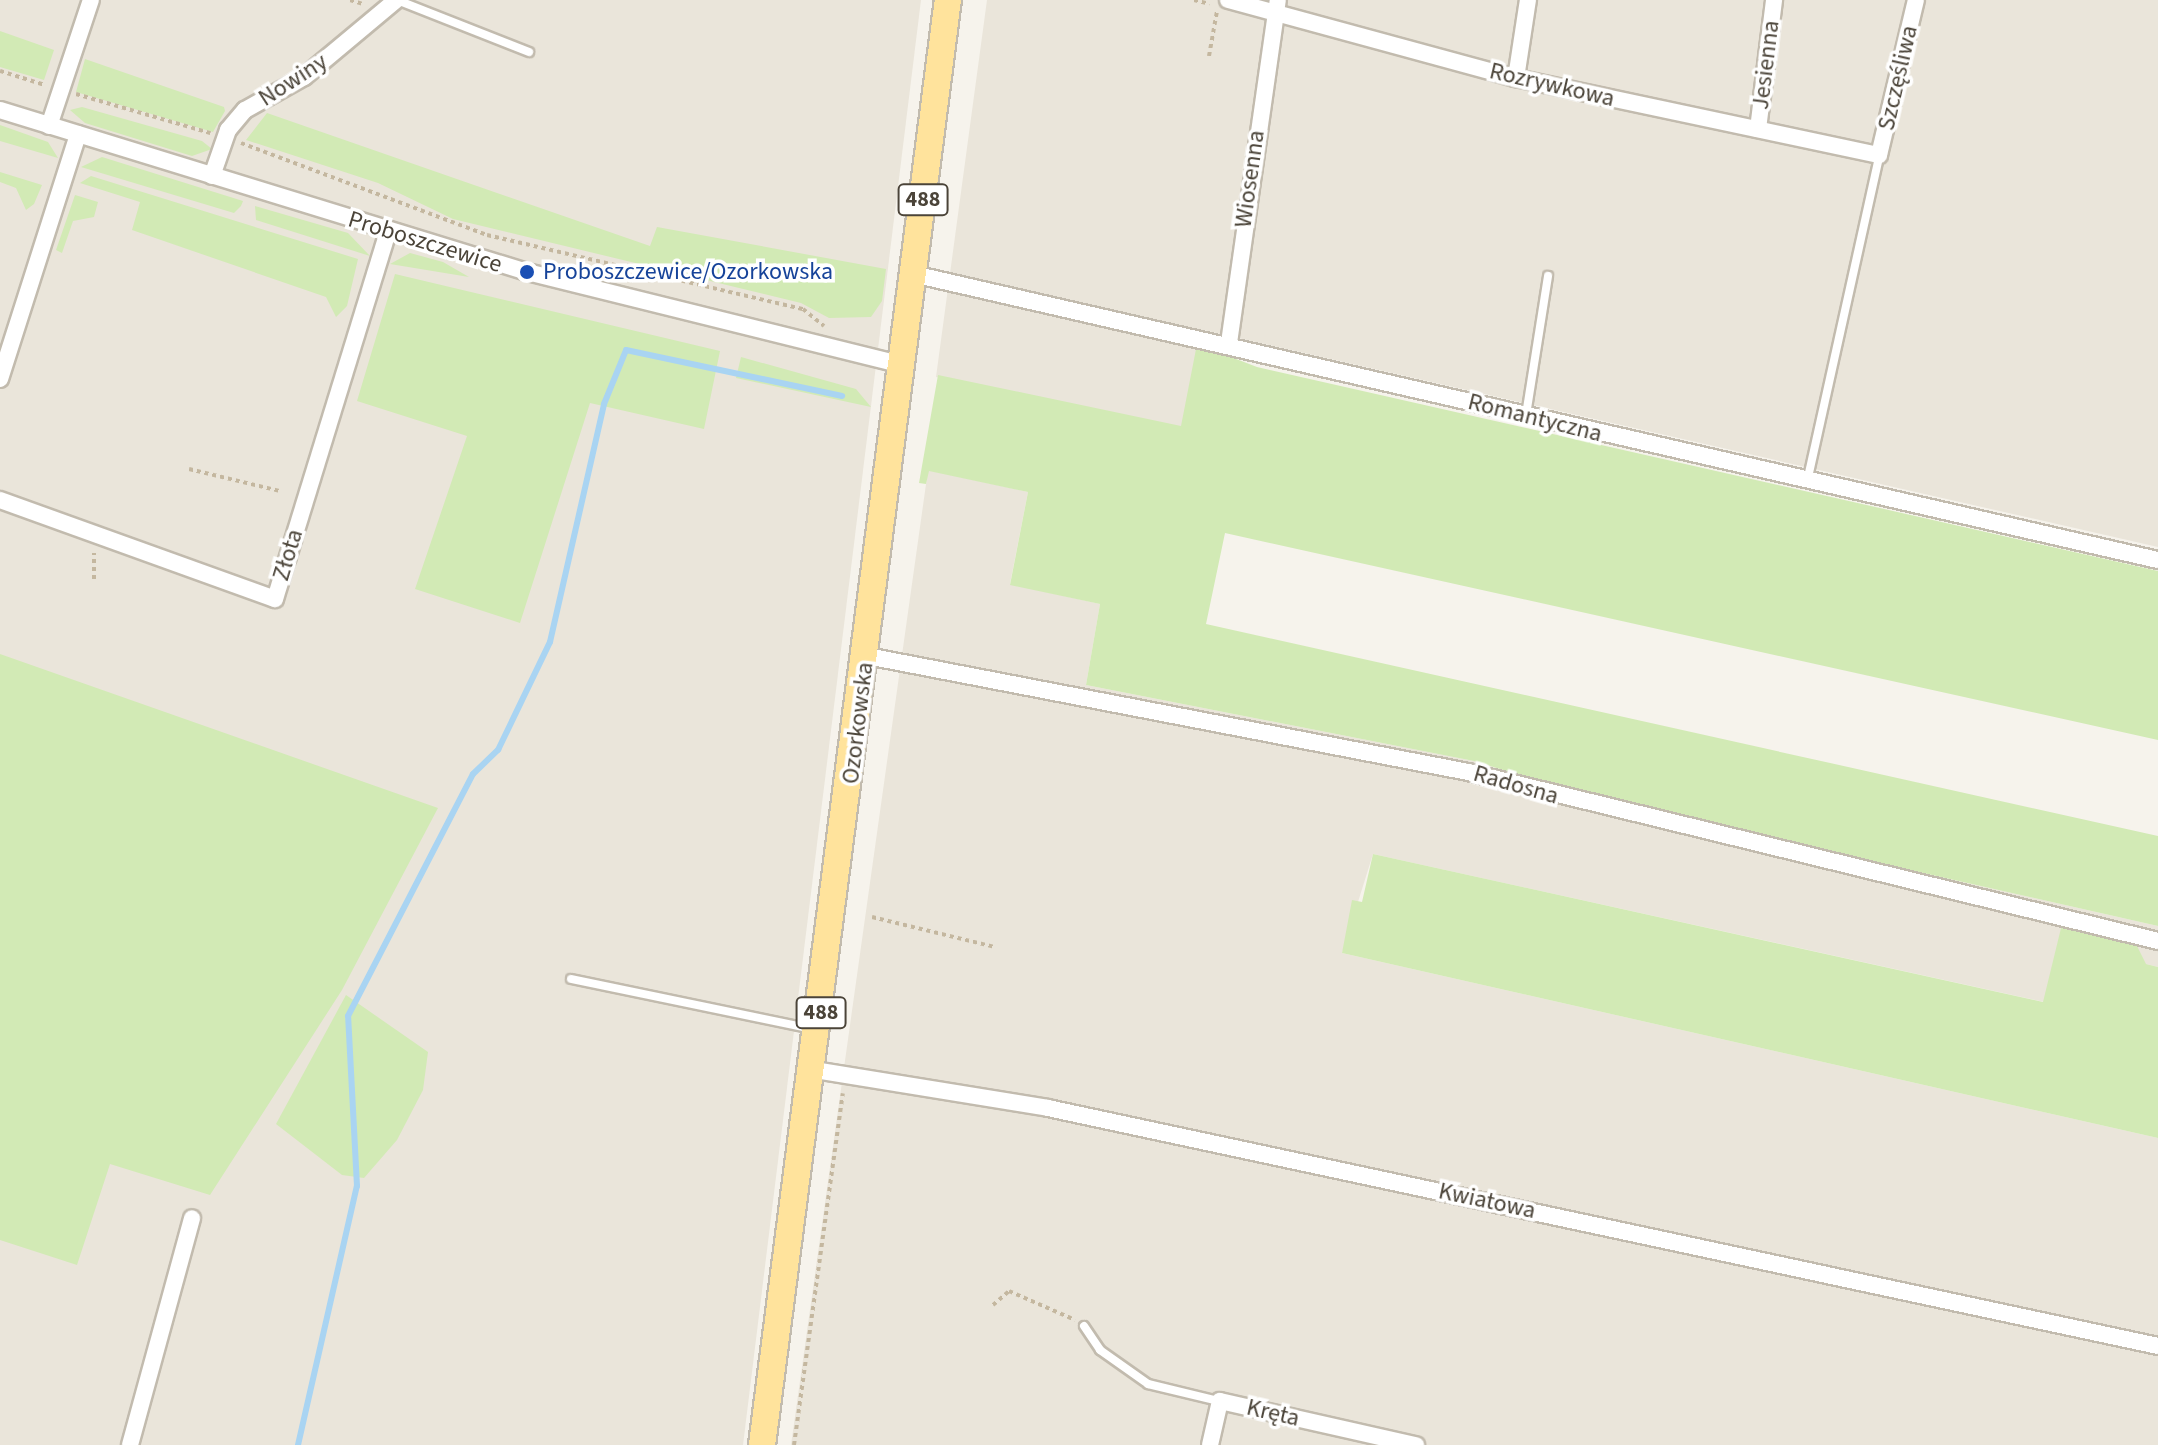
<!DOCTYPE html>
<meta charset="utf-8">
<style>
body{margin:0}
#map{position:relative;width:2158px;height:1445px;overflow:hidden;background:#f6f3ec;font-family:"Source Sans 3",sans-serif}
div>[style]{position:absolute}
.residential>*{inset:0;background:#eae5da}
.green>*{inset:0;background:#d2eab5}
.stream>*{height:6px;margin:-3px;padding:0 3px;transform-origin:3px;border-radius:3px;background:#a9d4f2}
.path>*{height:4px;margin-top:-2px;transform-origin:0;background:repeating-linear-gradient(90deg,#c4b79f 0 4px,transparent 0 8px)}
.roads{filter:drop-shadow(2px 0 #c2bbae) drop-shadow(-2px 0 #c2bbae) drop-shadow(0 2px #c2bbae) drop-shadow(0 -2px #c2bbae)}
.lane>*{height:8px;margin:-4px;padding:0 4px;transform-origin:4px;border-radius:4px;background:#fff}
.street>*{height:16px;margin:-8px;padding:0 8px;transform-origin:8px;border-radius:8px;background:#fff}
.primary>*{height:26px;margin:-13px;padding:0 13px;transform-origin:13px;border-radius:13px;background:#ffe39c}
.dots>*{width:22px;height:22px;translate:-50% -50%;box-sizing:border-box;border:4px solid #fff;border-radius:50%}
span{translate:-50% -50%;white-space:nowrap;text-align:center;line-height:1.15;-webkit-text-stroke:7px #fff;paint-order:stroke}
.shield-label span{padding:2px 6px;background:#fff;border:2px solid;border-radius:6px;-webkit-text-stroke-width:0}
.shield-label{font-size:22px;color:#4b4439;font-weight:700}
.street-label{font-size:24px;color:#4b4439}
.transit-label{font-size:24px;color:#164399}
.left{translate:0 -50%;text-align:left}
</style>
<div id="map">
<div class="residential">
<div style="clip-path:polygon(0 0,921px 0,743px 1445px,0 1445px)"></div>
<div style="clip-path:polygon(987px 0,2158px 0,2158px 547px,1203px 330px,1183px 428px,936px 377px)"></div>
<div style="clip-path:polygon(928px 470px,1028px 492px,1010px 584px,1100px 604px,1086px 685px,1474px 761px,1600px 800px,2158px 926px,2158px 967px,2146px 964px,2044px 1002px,1373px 854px,1342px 953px,2158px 1138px,2158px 1445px,791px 1445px)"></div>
</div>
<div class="green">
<div style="clip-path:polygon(0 31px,54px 50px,44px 80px,0 67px)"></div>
<div style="clip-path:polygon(85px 59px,224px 107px,225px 111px,213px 132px,76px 92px)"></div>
<div style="clip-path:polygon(82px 107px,202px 141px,212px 149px,192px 156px,85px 123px,70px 110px)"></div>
<div style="clip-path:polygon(267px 113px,650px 246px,657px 227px,886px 269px,882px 301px,871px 317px,829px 318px,801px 303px,453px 219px,378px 183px,246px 140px)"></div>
<div style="clip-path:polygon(0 125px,48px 142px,58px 158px,0 141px)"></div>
<div style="clip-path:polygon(102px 157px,243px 201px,241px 206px,234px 213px,81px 167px)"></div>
<div style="clip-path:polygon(0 172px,42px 185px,34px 204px,26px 210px,16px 188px,0 182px)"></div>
<div style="clip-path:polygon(91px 176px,358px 259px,347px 306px,336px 317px,326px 297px,132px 230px,140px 202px,80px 183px)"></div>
<div style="clip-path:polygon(75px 195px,98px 202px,94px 217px,73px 221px,62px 253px,56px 250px)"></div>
<div style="clip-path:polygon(255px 206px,348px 233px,370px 256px,256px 220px)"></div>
<div style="clip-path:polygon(410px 253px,443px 262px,469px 277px,390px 264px)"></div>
<div style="clip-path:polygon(395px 274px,720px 351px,704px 429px,590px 403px,520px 623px,415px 589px,467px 436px,357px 401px)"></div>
<div style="clip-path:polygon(1197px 344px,1257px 367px,2158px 571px,2158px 740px,1225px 533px,1206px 624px,2158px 836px,2158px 926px,1600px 800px,1474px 761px,1086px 685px,1100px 604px,1010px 585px,1028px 492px,929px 471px,926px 484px,919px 483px,938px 375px,1181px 426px)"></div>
<div style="clip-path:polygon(741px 357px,856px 389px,871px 407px,736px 378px)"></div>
<div style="clip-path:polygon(0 654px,438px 808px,342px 990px,210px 1195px,110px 1164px,77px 1265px,0 1240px)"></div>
<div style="clip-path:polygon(1373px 854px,2043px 1002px,2062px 924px,2135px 942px,2146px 964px,2158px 967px,2158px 1138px,1342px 953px,1352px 900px,1362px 902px)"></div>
<div style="clip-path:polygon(346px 995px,428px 1052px,423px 1090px,397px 1140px,364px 1178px,342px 1175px,276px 1124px)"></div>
</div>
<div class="stream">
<div style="left:298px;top:1445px;width:266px;rotate:-77.2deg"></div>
<div style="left:357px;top:1186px;width:170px;rotate:-93deg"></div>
<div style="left:348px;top:1016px;width:272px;rotate:-62.7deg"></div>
<div style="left:473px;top:774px;width:35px;rotate:-44deg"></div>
<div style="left:498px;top:750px;width:120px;rotate:-64.3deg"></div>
<div style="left:550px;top:642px;width:244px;rotate:-77.2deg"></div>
<div style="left:604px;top:404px;width:58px;rotate:-67.8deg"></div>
<div style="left:626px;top:350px;width:221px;rotate:12deg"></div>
</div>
<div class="path">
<div style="left:350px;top:0;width:14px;rotate:17deg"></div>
<div style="left:1194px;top:0;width:16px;rotate:14deg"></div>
<div style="left:1209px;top:56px;width:46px;rotate:-79.9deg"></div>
<div style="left:0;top:71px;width:47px;rotate:17.3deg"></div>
<div style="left:76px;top:94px;width:140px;rotate:16.2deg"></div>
<div style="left:241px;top:143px;width:263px;rotate:20.5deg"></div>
<div style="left:487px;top:235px;width:325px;rotate:13.2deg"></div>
<div style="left:803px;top:309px;width:27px;rotate:39deg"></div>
<div style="left:189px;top:469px;width:94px;rotate:13.6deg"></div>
<div style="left:94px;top:579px;width:26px;rotate:-90deg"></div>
<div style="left:872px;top:917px;width:127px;rotate:13.7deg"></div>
<div style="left:993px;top:1305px;width:21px;rotate:-41deg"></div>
<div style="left:1009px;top:1291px;width:72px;rotate:23.7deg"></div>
<div style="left:794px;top:1445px;width:355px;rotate:-82.1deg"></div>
</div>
<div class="roads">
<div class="lane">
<div style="left:397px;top:0;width:142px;rotate:21.5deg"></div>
<div style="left:1526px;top:415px;width:141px;rotate:-81deg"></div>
<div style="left:1807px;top:482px;width:334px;rotate:-77.5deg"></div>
<div style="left:571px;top:979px;width:247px;rotate:11.7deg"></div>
<div style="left:1084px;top:1326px;width:29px;rotate:56deg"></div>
<div style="left:1100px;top:1350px;width:59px;rotate:35.3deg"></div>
<div style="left:1148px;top:1384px;width:73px;rotate:13.5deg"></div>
</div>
<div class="street">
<div style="left:1228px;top:0;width:298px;rotate:15.2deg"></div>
<div style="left:1516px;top:78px;width:371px;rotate:12deg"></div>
<div style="left:1879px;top:155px;width:159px;rotate:-76.6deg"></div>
<div style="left:1516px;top:78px;width:79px;rotate:-81.3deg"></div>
<div style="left:0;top:110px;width:551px;rotate:17.09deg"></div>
<div style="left:527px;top:272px;width:387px;rotate:13.9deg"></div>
<div style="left:49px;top:126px;width:133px;rotate:-71.6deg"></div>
<div style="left:1758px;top:129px;width:130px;rotate:-82.9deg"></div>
<div style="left:212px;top:176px;width:49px;rotate:-70.8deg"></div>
<div style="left:228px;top:130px;width:26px;rotate:-50deg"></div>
<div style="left:245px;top:110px;width:68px;rotate:-29.2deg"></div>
<div style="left:304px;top:77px;width:120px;rotate:-39.9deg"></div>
<div style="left:913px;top:274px;width:1277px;rotate:12.94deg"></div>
<div style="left:1229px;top:343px;width:346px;rotate:-81.9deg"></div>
<div style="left:0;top:379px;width:257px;rotate:-72.3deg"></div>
<div style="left:0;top:500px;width:292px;rotate:19.8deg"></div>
<div style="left:275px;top:599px;width:385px;rotate:-72.9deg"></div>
<div style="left:867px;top:656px;width:612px;rotate:10.92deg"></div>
<div style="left:1468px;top:772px;width:710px;rotate:13.76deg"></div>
<div style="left:814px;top:1070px;width:237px;rotate:9.2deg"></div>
<div style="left:1048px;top:1108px;width:1135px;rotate:12.1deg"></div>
<div style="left:130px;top:1445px;width:235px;rotate:-74.7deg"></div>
<div style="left:1210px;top:1445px;width:45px;rotate:-77.2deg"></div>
<div style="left:1220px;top:1401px;width:201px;rotate:12.7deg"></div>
</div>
<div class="primary">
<div style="left:762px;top:1445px;width:1457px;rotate:-82.67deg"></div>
</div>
</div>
<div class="dots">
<div style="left:527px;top:272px;background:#1a4fb4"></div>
</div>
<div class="shield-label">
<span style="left:923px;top:200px">488</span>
<span style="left:821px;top:1013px">488</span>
</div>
<div class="street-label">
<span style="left:1766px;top:65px;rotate:-83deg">Jesienna</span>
<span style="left:1898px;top:78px;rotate:-77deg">Szczęśliwa</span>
<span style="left:293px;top:80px;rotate:-33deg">Nowiny</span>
<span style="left:1552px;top:85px;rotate:13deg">Rozrywkowa</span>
<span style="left:1250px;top:179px;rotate:-82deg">Wiosenna</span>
<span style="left:425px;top:242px;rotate:17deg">Proboszczewice</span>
<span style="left:1535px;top:418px;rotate:14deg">Romantyczna</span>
<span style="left:288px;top:555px;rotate:-73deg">Złota</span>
<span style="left:858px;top:723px;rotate:-83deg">Ozorkowska</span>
<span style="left:1516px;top:785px;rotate:16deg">Radosna</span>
<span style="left:1487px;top:1201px;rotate:12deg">Kwiatowa</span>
<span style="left:1273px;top:1413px;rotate:13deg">Kręta</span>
</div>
<div class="transit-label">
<span class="left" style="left:543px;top:272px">Proboszczewice/Ozorkowska</span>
</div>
</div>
